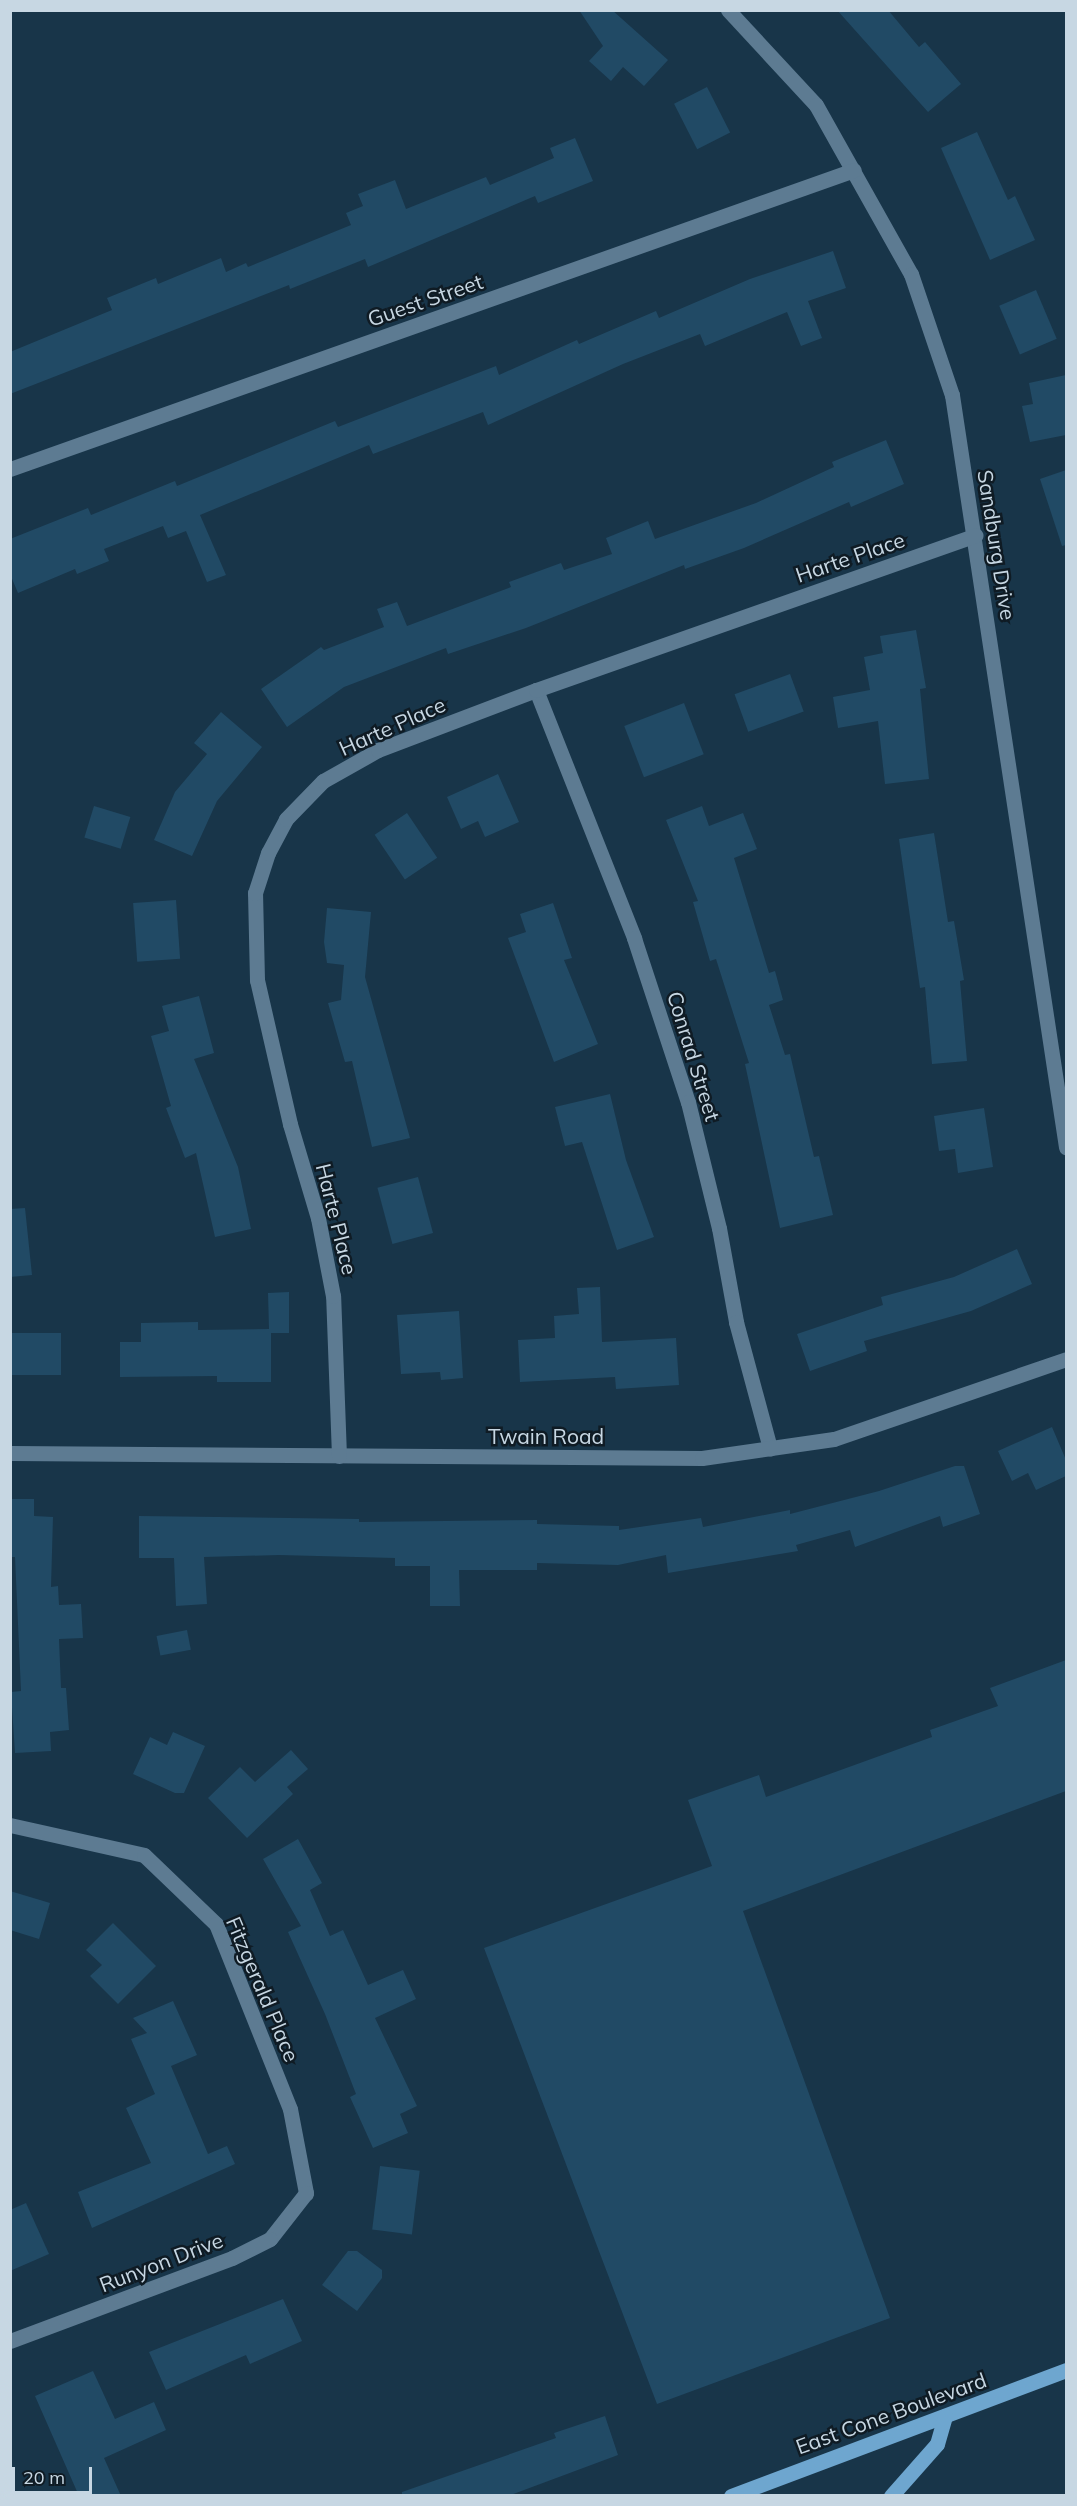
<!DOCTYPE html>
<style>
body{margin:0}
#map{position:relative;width:1077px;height:2506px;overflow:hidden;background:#183549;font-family:Mulish,sans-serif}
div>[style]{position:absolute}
.building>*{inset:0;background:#214a65;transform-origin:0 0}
.street>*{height:15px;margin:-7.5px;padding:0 7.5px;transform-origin:7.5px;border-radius:7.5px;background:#5d7b92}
.primary>*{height:15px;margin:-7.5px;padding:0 7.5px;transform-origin:7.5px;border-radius:7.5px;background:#6ea6cf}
span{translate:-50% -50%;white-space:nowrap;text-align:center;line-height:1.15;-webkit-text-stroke:5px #0f1b24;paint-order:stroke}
.street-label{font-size:21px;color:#c7d7e3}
.frame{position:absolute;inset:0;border:12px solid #c7d7e3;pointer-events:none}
.scale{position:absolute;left:12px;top:2467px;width:80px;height:27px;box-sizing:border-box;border:3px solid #c7d7e3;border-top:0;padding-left:8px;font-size:18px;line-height:21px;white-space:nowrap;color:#c7d7e3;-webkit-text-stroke:4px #0f1b24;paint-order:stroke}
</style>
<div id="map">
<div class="building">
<div style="clip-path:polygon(579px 10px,612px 10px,668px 60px,644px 86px,623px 67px,611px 81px,589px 61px,603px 46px)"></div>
<div style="clip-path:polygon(837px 10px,888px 10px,919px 47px,925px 42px,961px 84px,928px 112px)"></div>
<div style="left:707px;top:87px;width:51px;height:37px;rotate:63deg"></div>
<div style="clip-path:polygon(977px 132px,1008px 200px,1015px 196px,1035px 240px,990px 260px,941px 148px)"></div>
<div style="clip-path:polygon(575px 138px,593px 181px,538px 203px,535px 196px,368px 267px,365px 259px,290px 289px,289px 285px,10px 394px,10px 352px,112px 310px,107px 298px,156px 278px,158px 284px,221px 258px,226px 272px,246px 263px,248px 267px,351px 225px,346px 213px,363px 206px,358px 194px,395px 180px,406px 209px,486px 177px,490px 185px,554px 158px,550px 148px)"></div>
<div style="clip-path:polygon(833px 251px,846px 288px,808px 301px,822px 338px,801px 346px,787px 312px,705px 346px,700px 334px,623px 364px,488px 425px,483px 412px,373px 454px,369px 445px,200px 515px,226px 575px,207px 582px,186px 531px,168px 538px,163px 526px,104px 549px,109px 561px,77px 574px,75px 569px,18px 593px,10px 574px,10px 539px,88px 508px,91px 515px,175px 481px,177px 486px,335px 421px,338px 427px,496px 366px,499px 375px,577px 340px,579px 344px,656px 311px,659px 318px,750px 279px)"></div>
<div style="left:1036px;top:290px;width:53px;height:40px;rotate:67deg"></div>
<div style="clip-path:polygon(1066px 375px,1066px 435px,1030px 442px,1022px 406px,1033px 404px,1029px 383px)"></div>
<div style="clip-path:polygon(886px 440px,904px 484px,851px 507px,849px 502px,744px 548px,685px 569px,684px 565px,526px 628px,448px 654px,446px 648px,344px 687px,287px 727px,261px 689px,321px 647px,324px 650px,384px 627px,377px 609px,397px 602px,407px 626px,511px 587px,509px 582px,561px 563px,564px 570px,612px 554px,606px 538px,648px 521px,655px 539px,756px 503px,834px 467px,832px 462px)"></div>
<div style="clip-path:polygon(1066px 470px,1066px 545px,1062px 546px,1040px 479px)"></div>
<div style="clip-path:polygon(916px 630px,926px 688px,920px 689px,929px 779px,885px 784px,878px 721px,838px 728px,833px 697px,870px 690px,864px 657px,883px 653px,880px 636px)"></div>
<div style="left:790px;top:674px;width:40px;height:59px;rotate:70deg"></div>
<div style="left:684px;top:703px;width:55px;height:64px;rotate:69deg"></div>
<div style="clip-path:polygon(221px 712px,262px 747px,217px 801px,192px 856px,154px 840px,175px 792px,207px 754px,194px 743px)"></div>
<div style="clip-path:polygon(498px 774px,519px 822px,485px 837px,478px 821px,461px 829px,447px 797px)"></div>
<div style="left:94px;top:806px;width:38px;height:33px;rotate:17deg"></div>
<div style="clip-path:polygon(702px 806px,709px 826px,743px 813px,757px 849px,734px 858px,769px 973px,775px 971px,783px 1000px,769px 1005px,785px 1055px,790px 1054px,814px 1157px,819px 1156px,833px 1215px,780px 1228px,745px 1064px,749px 1063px,716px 959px,710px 961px,693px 902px,698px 901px,666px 820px)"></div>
<div style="left:407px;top:813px;width:54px;height:39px;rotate:56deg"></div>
<div style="clip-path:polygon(934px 833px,948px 922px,954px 921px,964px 980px,960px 981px,967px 1061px,932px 1064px,925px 987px,920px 988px,899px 839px)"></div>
<div style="left:176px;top:900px;width:59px;height:43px;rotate:86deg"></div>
<div style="clip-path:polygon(553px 903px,572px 958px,564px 960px,598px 1044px,554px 1062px,508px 938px,526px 932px,520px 914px)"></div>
<div style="clip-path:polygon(327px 908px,371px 912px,365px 977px,410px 1138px,372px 1147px,352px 1061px,345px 1062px,328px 1003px,341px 1000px,344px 965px,327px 963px,324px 942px)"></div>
<div style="clip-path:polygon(199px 996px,214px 1053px,194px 1059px,238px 1167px,251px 1229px,215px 1237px,196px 1153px,185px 1158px,166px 1108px,171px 1106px,151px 1036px,169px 1031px,162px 1006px)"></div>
<div style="clip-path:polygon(610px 1094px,626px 1160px,654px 1237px,617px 1250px,582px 1142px,565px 1146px,555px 1107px)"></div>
<div style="clip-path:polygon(984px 1108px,993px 1167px,958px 1173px,955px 1149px,939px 1151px,934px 1116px)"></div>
<div style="left:418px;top:1177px;width:58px;height:42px;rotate:75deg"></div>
<div style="clip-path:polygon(25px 1208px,32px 1275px,10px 1277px,10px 1209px)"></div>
<div style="clip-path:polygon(1017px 1249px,1032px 1284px,971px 1311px,864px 1341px,867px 1351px,810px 1371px,797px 1334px,883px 1305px,881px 1297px,954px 1277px)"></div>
<div style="clip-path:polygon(600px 1287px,602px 1342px,676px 1338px,679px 1385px,616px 1389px,615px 1377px,520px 1382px,518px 1340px,555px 1338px,554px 1316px,579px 1314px,577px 1288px)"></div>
<div style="clip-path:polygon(289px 1292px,289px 1333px,271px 1333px,271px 1382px,217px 1382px,217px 1376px,120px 1377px,120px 1342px,141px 1342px,141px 1323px,198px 1322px,198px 1330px,269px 1329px,268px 1293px)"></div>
<div style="clip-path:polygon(459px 1311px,463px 1378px,441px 1380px,440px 1372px,401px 1374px,397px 1315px)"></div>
<div style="left:10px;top:1333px;width:51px;height:42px"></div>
<div style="clip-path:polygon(1052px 1427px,1066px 1460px,1066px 1476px,1036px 1490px,1028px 1473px,1012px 1481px,998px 1451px)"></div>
<div style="clip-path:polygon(955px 1466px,964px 1466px,980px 1514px,943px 1527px,940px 1516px,855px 1547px,850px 1530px,796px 1545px,798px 1551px,668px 1573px,666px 1555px,618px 1565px,537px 1563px,537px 1570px,459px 1570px,460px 1606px,430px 1606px,430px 1566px,395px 1566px,395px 1558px,279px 1555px,204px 1557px,207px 1604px,176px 1606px,174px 1558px,139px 1558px,139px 1516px,359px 1519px,359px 1522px,537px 1520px,537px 1524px,619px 1526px,619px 1530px,701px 1518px,703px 1527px,790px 1510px,790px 1514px,879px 1491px)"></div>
<div style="clip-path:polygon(10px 1499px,34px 1499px,34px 1516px,53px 1517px,51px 1587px,58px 1586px,59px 1605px,81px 1604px,83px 1638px,59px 1639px,61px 1688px,66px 1688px,69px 1730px,50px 1732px,51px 1751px,15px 1753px,11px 1692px,21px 1691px,15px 1557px,10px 1557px)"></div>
<div style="left:187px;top:1630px;width:20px;height:31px;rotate:79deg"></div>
<div style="clip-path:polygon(1066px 1660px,1066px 1791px,743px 1911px,890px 2318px,657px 2404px,484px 1948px,712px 1866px,688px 1800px,759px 1775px,766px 1797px,932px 1737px,930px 1730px,998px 1706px,990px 1688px)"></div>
<div style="clip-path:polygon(173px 1732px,205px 1746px,184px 1793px,175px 1793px,133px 1774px,150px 1737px,167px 1745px)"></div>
<div style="clip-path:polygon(291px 1750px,308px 1769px,287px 1787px,293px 1794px,247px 1838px,208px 1798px,240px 1767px,255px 1782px)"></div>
<div style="clip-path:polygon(298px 1839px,322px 1883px,310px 1890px,330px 1936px,343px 1930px,368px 1985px,403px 1970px,416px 1999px,375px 2018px,417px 2106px,400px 2114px,408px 2133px,373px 2148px,350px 2097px,356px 2094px,325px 2014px,288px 1932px,301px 1926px,263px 1859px)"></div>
<div style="clip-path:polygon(10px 1891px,50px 1903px,39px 1939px,10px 1930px)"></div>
<div style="clip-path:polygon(113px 1923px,156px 1966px,118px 2004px,90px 1976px,102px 1965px,86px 1950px)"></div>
<div style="clip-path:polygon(173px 2001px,197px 2055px,171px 2066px,208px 2154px,227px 2146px,235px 2164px,92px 2228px,78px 2192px,151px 2163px,126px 2108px,155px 2094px,131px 2039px,147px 2033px,133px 2018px)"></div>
<div style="left:380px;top:2166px;width:40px;height:64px;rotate:7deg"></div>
<div style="clip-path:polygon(26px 2203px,49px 2254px,10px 2271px,10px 2210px)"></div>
<div style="clip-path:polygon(348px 2251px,357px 2251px,382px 2270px,382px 2278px,357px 2311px,322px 2285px)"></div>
<div style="clip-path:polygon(283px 2299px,302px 2341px,250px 2364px,246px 2355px,166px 2390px,149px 2352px)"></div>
<div style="clip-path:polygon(93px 2371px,115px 2419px,154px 2402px,166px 2430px,104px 2458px,121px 2496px,79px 2496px,35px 2396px)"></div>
<div style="clip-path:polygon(605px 2416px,618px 2455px,508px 2496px,402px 2496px,402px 2492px,556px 2438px,554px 2433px)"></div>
</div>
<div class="street">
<div style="left:728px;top:10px;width:129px;rotate:47.2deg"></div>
<div style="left:816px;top:105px;width:194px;rotate:60.7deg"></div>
<div style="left:911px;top:274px;width:128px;rotate:71.3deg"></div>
<div style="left:952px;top:395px;width:761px;rotate:81.38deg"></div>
<div style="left:10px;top:469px;width:895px;rotate:-19.51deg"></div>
<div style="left:536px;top:690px;width:267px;rotate:68.4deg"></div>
<div style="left:634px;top:938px;width:173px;rotate:71.8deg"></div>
<div style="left:688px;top:1102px;width:130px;rotate:76.2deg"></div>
<div style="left:719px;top:1228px;width:96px;rotate:79.7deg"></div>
<div style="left:736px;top:1322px;width:131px;rotate:74.9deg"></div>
<div style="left:10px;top:1453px;width:692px;rotate:0.41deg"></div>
<div style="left:702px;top:1458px;width:133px;rotate:-8.2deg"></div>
<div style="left:834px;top:1439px;width:245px;rotate:-19deg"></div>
<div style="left:339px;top:1456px;width:160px;rotate:-92.1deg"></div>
<div style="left:333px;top:1296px;width:79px;rotate:-100.9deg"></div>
<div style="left:318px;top:1218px;width:98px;rotate:-106.6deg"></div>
<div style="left:290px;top:1124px;width:148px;rotate:-102.9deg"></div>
<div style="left:257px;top:980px;width:87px;rotate:-91.3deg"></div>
<div style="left:255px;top:893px;width:42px;rotate:-72deg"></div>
<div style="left:268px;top:853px;width:38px;rotate:-62deg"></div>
<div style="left:286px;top:819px;width:53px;rotate:-45.8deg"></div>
<div style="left:323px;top:781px;width:63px;rotate:-29.4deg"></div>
<div style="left:378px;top:750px;width:169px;rotate:-20.8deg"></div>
<div style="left:536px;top:690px;width:466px;rotate:-19.4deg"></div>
<div style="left:10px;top:1825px;width:137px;rotate:12.6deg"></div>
<div style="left:144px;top:1855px;width:100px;rotate:43.8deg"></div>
<div style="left:216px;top:1924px;width:199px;rotate:68.2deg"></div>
<div style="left:290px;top:2109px;width:86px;rotate:79.2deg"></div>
<div style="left:306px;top:2193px;width:58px;rotate:128deg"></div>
<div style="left:270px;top:2239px;width:42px;rotate:153.4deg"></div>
<div style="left:232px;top:2258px;width:237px;rotate:159.5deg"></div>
</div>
<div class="primary">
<div style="left:731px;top:2496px;width:358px;rotate:-20.6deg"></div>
<div style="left:891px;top:2496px;width:69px;rotate:-48.5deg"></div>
<div style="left:937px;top:2444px;width:29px;rotate:-74deg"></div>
</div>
<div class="street-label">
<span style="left:425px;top:300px;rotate:-19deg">Guest Street</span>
<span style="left:997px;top:545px;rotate:81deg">Sandburg Drive</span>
<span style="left:850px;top:557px;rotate:-19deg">Harte Place</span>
<span style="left:392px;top:726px;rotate:-24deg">Harte Place</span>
<span style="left:694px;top:1056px;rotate:73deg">Conrad Street</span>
<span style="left:337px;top:1219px;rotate:76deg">Harte Place</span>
<span style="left:546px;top:1436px">Twain Road</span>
<span style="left:263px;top:1989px;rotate:67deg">Fitzgerald Place</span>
<span style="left:161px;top:2262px;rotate:-21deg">Runyon Drive</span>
<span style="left:891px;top:2413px;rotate:-20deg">East Cone Boulevard</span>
</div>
<div class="frame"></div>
<div class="scale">20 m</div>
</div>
